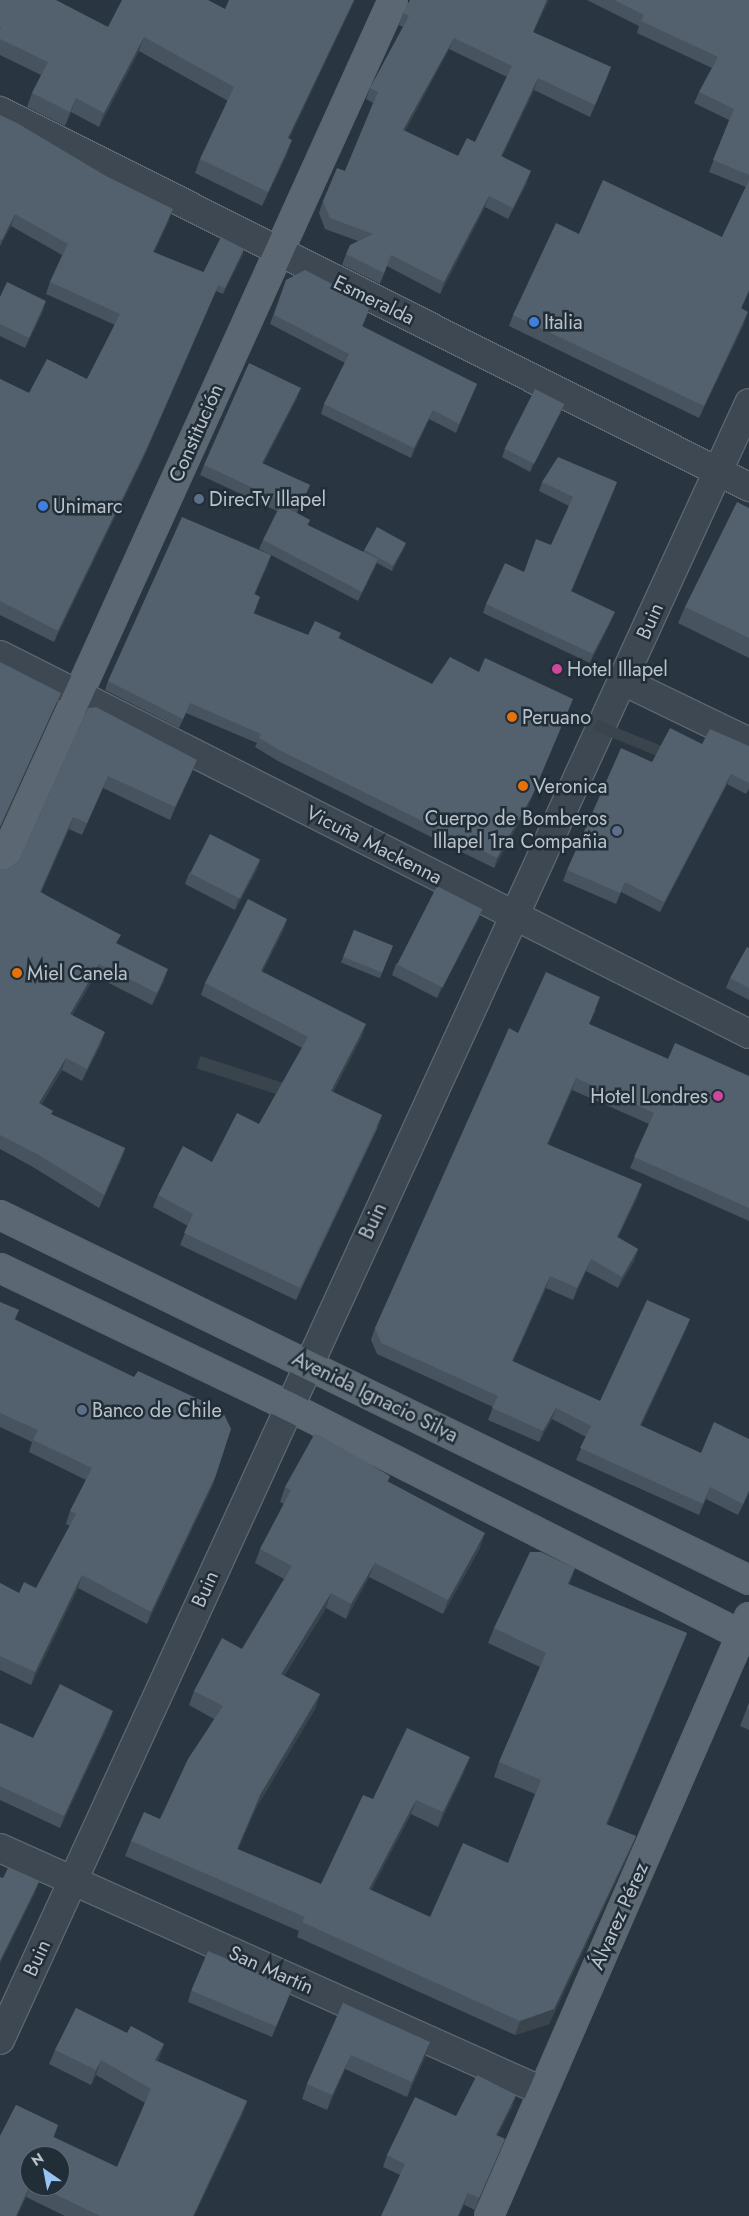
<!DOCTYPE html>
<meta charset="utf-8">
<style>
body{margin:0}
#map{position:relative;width:749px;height:2216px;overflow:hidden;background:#293642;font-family:Jost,sans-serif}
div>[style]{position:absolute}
.roads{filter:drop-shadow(1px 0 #5b666f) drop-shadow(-1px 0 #5b666f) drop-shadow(0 1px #5b666f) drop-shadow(0 -1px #5b666f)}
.minor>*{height:28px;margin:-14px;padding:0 14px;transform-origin:14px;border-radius:14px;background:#3d4852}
.major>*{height:28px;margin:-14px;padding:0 14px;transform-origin:14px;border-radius:14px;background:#5b6772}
.wall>*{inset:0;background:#47535e;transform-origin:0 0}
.shaded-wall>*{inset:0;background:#39444c;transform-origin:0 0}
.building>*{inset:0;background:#52616d;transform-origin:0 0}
.dots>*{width:14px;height:14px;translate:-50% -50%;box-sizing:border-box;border:2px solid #212d37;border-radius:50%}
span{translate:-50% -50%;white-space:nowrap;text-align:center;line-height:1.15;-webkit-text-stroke:5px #212d37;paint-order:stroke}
.street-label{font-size:20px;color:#bac3cc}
.poi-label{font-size:20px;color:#bac3cc}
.left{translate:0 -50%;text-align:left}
.right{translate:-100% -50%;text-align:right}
.north{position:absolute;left:20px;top:2146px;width:50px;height:50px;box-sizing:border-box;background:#212d37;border:1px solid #5e6973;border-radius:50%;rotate:327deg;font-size:14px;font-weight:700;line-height:20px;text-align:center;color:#bac3cc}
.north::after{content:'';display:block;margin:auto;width:18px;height:22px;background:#97c4f3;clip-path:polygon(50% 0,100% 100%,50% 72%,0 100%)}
</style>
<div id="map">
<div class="roads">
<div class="minor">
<div style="left:0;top:111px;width:838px;rotate:26.66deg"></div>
<div style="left:0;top:655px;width:839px;rotate:26.84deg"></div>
<div style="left:623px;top:681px;width:140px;rotate:25.8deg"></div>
<div style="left:0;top:1848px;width:594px;rotate:24.15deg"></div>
<div style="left:0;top:2040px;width:1800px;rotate:-65.41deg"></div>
</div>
<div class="major">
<div style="left:0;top:867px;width:952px;rotate:-65.62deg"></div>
<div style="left:0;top:1215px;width:833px;rotate:25.98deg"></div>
<div style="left:0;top:1268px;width:319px;rotate:25.6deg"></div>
<div style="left:288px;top:1406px;width:508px;rotate:26.82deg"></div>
<div style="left:489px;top:2216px;width:653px;rotate:-66.54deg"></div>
</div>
</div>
<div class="wall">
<div style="clip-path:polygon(0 0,108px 27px,208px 0,289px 139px,287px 154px,262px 206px,195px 173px,200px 159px,228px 101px,139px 51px,99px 127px,71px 112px,65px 126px,27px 107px,32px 93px,41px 75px,0 55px)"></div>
<div style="clip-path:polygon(587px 0,749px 0,749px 292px,741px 309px,744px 324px,699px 418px,509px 326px,513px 315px,579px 234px,722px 237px,746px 187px,709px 172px,729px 120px,694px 103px,699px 92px,712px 68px,637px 33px,639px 26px)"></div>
<div style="clip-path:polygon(evenodd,403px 13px,534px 33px,611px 67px,590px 117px,534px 90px,502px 156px,527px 183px,508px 219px,485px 207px,440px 294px,387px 266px,380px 284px,342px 265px,346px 254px,358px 241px,325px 229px,319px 213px,323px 201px,345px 171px,373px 103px,366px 99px,370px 88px,403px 27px,399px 25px,403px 13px,449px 49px,507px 77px,475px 142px,458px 156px,405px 131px,449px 49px)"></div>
<div style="clip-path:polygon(0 115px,169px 220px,154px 252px,203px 273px,243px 254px,223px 294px,216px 291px,142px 461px,54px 642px,0 615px,0 379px,29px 393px,87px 379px,115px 325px,46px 294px,50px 282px,62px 255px,11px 226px,0 246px)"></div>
<div style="clip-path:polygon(286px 280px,368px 313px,362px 327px,477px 384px,456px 433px,429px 419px,411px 458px,321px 414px,324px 404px,345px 363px,270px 324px)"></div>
<div style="clip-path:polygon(0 297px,43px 311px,25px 348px,0 336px)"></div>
<div style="clip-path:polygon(297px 398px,263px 464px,310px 485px,306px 495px,297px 513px,310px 520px,308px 525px,363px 552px,364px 550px,406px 543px,404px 548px,392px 571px,377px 563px,358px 601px,271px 555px,255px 594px,260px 597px,254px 614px,308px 635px,341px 633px,339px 638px,432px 684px,479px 672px,573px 699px,528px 806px,494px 868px,278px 761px,255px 747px,257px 743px,186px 713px,179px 728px,105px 690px,108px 681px,271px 555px,259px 549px,263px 540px,277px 511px,200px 475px,204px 465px)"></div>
<div style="clip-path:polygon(564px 404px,561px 412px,530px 472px,502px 457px,505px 449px)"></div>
<div style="clip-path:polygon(542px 482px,617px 482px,571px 591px,611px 621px,590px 663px,483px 613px,486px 604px,524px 572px,551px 545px,569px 506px,539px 491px)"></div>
<div style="clip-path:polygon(749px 508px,749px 658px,678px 623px,685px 607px)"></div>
<div style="clip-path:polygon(88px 708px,197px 760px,192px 772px,170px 820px,103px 788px,82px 835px,69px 829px,41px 892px,117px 944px,164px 981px,152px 1005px,95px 976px,72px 1015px,101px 1044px,82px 1081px,62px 1070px,41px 1105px,52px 1115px,125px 1148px,121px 1160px,99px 1208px,33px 1167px,0 1149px,0 869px,6px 870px,19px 861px)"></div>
<div style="clip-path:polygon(702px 744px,749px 746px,749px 789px,746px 794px,727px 784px,660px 912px,621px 892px,616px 904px,563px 881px,567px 870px,652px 762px)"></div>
<div style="clip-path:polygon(260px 860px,256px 871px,235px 910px,185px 884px,189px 873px)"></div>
<div style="clip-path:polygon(482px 909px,478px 920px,437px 998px,392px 975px,396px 964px)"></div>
<div style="clip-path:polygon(287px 919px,283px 931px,262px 972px,362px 1036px,333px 1092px,382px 1115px,378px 1127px,296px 1300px,180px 1245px,188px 1226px,153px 1207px,158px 1195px,212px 1162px,259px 1124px,302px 1048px,201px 995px,205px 983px)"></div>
<div style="left:354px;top:930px;width:42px;height:35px;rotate:22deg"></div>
<div style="clip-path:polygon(749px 948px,749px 1000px,726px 988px,730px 978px)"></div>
<div style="clip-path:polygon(596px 1009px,589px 1024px,668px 1059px,749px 1076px,749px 1221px,630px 1168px,649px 1124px,572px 1090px,548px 1144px,638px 1196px,618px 1237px,638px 1249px,634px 1261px,618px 1288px,586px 1271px,573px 1300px,546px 1288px,513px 1361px,600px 1401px,690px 1319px,685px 1331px,641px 1426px,701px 1453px,749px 1439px,749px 1493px,738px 1515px,706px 1499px,699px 1515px,576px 1460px,586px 1437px,552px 1419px,539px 1442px,488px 1420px,493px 1407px,377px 1354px,371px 1340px,375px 1328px,518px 1033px)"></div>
<div style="clip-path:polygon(0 1302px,19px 1310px,15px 1320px,216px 1475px,212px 1487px,147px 1624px,78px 1588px,31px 1685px,0 1670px,0 1583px,19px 1593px,36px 1588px,70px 1526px,66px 1524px,70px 1511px,86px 1480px,29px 1452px,32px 1442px,0 1427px)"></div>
<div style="clip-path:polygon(390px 1476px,388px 1482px,480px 1548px,443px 1614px,369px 1577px,346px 1619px,326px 1608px,284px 1676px,320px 1694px,315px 1709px,255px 1810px,238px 1849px,321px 1884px,373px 1799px,464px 1772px,438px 1827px,411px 1814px,371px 1890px,430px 1917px,508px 1863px,535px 1794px,494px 1777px,499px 1762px,540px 1667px,488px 1643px,494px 1628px,569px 1584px,687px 1633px,681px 1648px,607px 1825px,636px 1836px,630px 1851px,549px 2024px,515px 2035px,297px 1937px,299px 1931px,125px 1856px,131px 1841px,160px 1819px,214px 1719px,189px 1705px,194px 1691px,242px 1649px,284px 1579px,255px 1563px,260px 1549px,284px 1504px,280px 1502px,285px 1487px)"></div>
<div style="clip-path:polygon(749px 1703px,749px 1730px,740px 1726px)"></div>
<div style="clip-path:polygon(0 1723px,33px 1738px,109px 1723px,60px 1828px,0 1800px)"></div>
<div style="clip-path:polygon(293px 1987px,272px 2037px,188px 2002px,191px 1991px)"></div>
<div style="clip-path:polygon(343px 2003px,430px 2042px,425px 2057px,407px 2097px,345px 2069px,327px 2110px,302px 2099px,307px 2084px)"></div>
<div style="clip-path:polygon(evenodd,76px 2008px,127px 2033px,131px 2026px,164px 2044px,157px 2061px,247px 2101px,242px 2115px,194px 2216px,65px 2216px,26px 2197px,17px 2216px,0 2216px,0 2136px,16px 2105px,58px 2125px,54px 2137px,117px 2167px,145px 2103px,96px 2075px,91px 2085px,49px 2064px,55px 2050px,76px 2008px,30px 2156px,60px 2156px,60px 2186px,30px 2186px,30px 2156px)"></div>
<div style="clip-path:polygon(516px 2095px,512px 2107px,497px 2135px,505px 2139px,500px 2151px,475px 2210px,383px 2167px,387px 2155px,456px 2116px)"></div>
</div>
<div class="shaded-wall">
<div style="clip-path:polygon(354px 0,355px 0,283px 152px,288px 138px)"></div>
<div style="clip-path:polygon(547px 0,549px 0,528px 44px,533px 32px)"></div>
<div style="clip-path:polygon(144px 37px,139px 51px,99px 127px,104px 113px)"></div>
<div style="clip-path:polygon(454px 38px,449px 49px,399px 142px,403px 130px)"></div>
<div style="clip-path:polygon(611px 67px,607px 79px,590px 117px,595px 105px)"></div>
<div style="clip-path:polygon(538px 78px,534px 90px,497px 167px,501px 156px)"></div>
<div style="clip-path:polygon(76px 98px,71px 112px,65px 126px,70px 112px)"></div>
<div style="clip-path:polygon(292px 140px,287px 154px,262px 206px,268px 192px)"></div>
<div style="clip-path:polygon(531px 171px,527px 183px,508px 219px,513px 208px)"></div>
<div style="clip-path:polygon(489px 196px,485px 207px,440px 294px,444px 282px)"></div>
<div style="clip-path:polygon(173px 209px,169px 220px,149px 264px,153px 252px)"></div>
<div style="clip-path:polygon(15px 214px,11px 226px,0 246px,2px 240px)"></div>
<div style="clip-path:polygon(244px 249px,243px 254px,223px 294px,225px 288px)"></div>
<div style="clip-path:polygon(221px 279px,216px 291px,142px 461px,54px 642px,58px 631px)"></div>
<div style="clip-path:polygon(749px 290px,749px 292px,736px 320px,741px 308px)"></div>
<div style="clip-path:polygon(46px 301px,43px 311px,25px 348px,29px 338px)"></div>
<div style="clip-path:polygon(748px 312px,744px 324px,699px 418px,704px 406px)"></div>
<div style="clip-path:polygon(477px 384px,473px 393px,456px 433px,459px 424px)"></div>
<div style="clip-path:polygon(301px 388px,297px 398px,258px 474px,262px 463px)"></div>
<div style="clip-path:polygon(564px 404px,561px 412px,530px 472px,533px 463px)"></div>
<div style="clip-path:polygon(433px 410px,429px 419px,411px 458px,414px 448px)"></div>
<div style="clip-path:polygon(617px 482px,614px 491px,568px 600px,571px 591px)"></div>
<div style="clip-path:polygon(310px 485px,306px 495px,294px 519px,298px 509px)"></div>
<div style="clip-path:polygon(406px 543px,404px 548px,392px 571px,393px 566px)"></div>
<div style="clip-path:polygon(271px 555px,268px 565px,251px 603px,254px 594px)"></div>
<div style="clip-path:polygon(378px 559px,375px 568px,358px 601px,362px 592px)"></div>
<div style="clip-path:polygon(615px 612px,611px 621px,590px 663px,593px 654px)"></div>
<div style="clip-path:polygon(61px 693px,56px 705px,0 829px,0 827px)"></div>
<div style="clip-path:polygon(573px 699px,528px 806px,494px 868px,497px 858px)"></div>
<div style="clip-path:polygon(197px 760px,192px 772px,170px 820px,175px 807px)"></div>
<div style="left:731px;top:774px;width:11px;height:144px;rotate:112deg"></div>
<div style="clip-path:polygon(108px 776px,103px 788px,82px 835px,87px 823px)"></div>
<div style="clip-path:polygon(73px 817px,69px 829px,35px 904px,40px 892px)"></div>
<div style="clip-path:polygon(260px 860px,256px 871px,235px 910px,238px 900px)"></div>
<div style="clip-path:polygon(482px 909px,478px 920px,437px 998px,441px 987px)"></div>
<div style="clip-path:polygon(287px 919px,283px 931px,257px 983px,261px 971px)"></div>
<div style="clip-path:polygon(99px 964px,95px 976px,66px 1026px,70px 1014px)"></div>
<div style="clip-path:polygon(168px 969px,164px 981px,152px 1005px,157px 993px)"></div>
<div style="clip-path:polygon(366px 1024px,362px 1036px,327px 1103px,331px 1091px)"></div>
<div style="clip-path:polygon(105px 1032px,101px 1044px,82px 1081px,87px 1069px)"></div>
<div style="clip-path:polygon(66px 1058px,62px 1070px,34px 1116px,39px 1103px)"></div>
<div style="clip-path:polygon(576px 1078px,572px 1090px,543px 1155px,547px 1144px)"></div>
<div style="left:382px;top:1115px;width:13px;height:191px;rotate:108deg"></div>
<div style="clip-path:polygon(125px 1148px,121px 1160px,99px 1208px,104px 1195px)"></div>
<div style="clip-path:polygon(642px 1184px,638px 1196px,613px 1248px,617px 1237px)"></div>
<div style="clip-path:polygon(638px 1249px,634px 1261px,618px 1288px,622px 1277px)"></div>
<div style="clip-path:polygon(591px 1259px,586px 1271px,573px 1300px,577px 1288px)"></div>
<div style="clip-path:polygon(550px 1276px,546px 1288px,508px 1372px,512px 1361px)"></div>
<div style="clip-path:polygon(690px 1319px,685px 1331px,636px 1437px,640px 1425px)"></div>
<div style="clip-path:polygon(556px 1408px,552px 1419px,539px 1442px,543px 1431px)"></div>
<div style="clip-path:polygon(216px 1475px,212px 1487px,147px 1624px,151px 1612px)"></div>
<div style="clip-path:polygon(710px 1487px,706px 1499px,699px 1515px,703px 1504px)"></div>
<div style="clip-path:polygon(749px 1490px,749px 1493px,738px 1515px,743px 1504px)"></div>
<div style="clip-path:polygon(485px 1533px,480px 1548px,443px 1614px,448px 1600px)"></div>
<div style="clip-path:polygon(375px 1563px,369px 1577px,346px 1619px,351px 1604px)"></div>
<div style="clip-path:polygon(575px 1568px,570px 1583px,562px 1598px,568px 1584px)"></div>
<div style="clip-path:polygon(82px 1575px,78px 1588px,31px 1685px,35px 1672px)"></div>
<div style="clip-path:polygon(331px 1593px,326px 1608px,276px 1689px,281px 1674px)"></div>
<div style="clip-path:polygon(687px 1633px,681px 1648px,601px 1839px,606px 1824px)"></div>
<div style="clip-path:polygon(320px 1694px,315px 1709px,255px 1810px,232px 1864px,237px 1849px,260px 1795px)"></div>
<div style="clip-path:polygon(113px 1711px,109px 1723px,60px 1828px,64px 1816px)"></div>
<div style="clip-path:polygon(470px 1757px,464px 1772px,438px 1827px,443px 1812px)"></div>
<div style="clip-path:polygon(416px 1800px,411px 1814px,364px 1904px,369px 1889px)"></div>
<div style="clip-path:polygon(636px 1836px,630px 1851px,549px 2024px,515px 2035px,520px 2021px)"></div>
<div style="clip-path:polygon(39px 1882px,34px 1895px,0 1964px,0 1961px)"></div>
<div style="clip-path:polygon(293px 1987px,289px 1997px,272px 2037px,276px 2026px)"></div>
<div style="clip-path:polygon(430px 2042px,425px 2057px,407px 2097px,412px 2082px)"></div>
<div style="clip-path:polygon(164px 2044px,159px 2059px,149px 2075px,155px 2060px)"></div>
<div style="clip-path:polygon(351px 2055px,345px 2069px,327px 2110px,332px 2095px)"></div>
<div style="clip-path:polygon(101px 2060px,96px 2075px,91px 2085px,96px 2070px)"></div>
<div style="clip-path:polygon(516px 2095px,512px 2107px,492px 2147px,496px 2135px)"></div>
<div style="clip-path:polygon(247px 2101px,242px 2115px,194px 2216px,193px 2216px)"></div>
<div style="clip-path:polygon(505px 2139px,500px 2151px,475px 2210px,479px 2198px)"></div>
<div style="clip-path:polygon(30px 2185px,26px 2197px,17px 2216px,16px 2216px)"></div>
<div style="clip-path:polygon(468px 2193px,464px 2205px,459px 2216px,458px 2216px)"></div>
</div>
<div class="building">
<div style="clip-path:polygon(0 0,56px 0,108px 27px,122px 0,208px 0,225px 9px,229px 0,354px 0,288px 138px,292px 140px,268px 192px,200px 159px,234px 87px,144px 37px,104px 113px,76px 98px,70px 112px,32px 93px,48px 62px,0 39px,0 30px,1px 27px,0 27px)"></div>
<div style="clip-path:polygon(evenodd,410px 0,547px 0,533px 32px,611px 67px,595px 105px,538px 78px,501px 156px,531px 171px,513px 208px,489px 196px,444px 282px,391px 255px,384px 273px,346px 254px,350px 245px,373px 234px,330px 218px,323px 201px,337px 168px,345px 171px,378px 92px,370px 88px,409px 16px,403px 13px,410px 0,454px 38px,512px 66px,475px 142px,467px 138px,458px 156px,403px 130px,454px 38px)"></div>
<div style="clip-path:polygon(614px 0,749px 0,749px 175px,713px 160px,734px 109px,699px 92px,718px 57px,641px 21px,644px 15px)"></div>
<div style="clip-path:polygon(0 115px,17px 123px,106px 176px,173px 209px,153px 252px,221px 279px,146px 450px,58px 631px,0 601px,0 379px,29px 393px,47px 359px,87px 379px,120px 314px,50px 282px,68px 244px,15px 214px,2px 240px,0 239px)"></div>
<div style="clip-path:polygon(603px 180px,722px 237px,749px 180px,749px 290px,741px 308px,748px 312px,704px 406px,513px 315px,556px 223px,579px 234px)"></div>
<div style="clip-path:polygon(221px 237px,244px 249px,225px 288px,218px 285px,221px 279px,203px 273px)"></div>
<div style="clip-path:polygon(305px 270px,371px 304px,362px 326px,477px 384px,459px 424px,433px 410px,414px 448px,324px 404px,349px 354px,274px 315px,286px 280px)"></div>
<div style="clip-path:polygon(7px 282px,46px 301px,29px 338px,0 324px,0 297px)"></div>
<div style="clip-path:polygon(249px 363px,301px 388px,262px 463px,310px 485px,298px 509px,204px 465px)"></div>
<div style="left:535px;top:389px;width:33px;height:67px;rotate:27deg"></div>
<div style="clip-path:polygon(558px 457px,617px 482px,571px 591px,615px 612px,593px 654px,486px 604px,505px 563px,524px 572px,536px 539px,551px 545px,573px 497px,542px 482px)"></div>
<div style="clip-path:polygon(737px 502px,749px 508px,749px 638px,685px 607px)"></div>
<div style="clip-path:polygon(281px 505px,310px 520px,307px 525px,378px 559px,362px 592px,263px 540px)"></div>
<div style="clip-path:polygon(182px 517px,271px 555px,254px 594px,260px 597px,253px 613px,308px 635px,315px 621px,341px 633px,338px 638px,432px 684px,450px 657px,479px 672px,485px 658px,573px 699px,532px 796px,497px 858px,281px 751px,259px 738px,261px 734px,190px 703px,183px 719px,108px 681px)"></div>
<div style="left:377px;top:527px;width:33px;height:26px;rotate:29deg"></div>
<div style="clip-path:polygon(0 662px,61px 693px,0 827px)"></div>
<div style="clip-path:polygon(96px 707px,197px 760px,175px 807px,108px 776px,87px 823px,73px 817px,40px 892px,121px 935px,116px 943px,168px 969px,157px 993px,99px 964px,70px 1014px,105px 1032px,87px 1069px,66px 1058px,39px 1103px,53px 1111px,51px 1114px,125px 1148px,104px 1195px,37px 1154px,0 1135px,0 869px,6px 870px,19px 861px,88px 708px)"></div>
<div style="clip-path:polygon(670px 728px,702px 744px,710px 729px,749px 746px,749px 783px,731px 774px,664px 902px,625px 882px,620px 893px,567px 870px,621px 748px,652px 762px)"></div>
<div style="left:210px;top:834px;width:56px;height:44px;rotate:27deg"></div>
<div style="left:437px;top:886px;width:51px;height:88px;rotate:27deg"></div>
<div style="clip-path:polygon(248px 899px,287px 919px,261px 971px,366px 1024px,331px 1091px,382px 1115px,300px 1288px,184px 1233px,193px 1214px,158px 1195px,183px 1146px,212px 1162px,237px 1113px,259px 1124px,308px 1037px,205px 983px)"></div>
<div style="left:354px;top:930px;width:42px;height:29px;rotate:22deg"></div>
<div style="clip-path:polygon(747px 947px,749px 948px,749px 988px,730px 978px)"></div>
<div style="clip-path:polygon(546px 972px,600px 997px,589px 1024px,668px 1059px,675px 1043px,749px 1076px,749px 1208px,634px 1157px,654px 1113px,576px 1078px,547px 1144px,642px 1184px,617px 1237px,638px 1249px,622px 1277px,591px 1259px,577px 1288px,550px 1276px,512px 1361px,600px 1401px,647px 1300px,690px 1319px,640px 1425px,701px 1453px,714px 1422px,749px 1439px,749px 1490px,743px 1504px,710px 1487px,703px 1504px,580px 1448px,591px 1426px,556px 1408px,543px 1431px,492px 1408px,498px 1396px,381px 1343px,375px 1328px,509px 1028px,518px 1033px)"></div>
<div style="clip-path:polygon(0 1302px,19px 1310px,14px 1319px,134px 1377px,138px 1371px,222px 1410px,231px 1429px,216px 1475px,151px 1612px,82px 1575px,35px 1672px,0 1656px,0 1583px,19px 1593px,24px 1582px,36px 1588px,76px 1514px,70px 1511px,92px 1468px,33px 1440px,38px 1430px,0 1413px)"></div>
<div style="clip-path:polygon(315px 1433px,390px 1476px,387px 1481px,485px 1533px,448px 1600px,375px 1563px,351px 1604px,331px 1593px,281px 1674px,320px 1694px,260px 1795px,237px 1849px,321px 1884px,363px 1795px,373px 1799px,407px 1728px,470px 1757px,443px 1812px,416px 1800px,369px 1889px,430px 1917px,463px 1843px,508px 1863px,541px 1780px,499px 1762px,546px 1653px,494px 1628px,530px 1552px,541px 1552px,575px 1568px,568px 1584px,687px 1633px,606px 1824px,636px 1836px,554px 2009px,520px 2021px,302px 1922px,305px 1917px,131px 1841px,144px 1812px,160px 1819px,188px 1759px,223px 1706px,194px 1691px,222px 1638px,242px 1649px,292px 1566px,260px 1549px,291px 1490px,285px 1487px)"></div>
<div style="clip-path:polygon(60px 1684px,113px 1711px,64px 1816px,0 1786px,0 1723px,33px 1738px)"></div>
<div style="clip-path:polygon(749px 1703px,749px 1709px,747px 1708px)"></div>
<div style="clip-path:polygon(8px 1868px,39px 1882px,0 1961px,0 1877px,3px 1878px)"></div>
<div style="left:208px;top:1951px;width:92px;height:43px;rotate:23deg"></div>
<div style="clip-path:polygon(343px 2003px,430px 2042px,412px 2082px,351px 2055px,332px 2095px,307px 2084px)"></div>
<div style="clip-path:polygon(76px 2008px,127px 2033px,131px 2026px,164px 2044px,155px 2060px,247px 2101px,193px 2216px,100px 2216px,38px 2186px,60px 2186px,60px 2156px,30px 2156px,30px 2185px,16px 2216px,0 2216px,0 2136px,16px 2105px,58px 2125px,53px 2137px,117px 2167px,151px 2089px,101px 2060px,96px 2070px,55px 2050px)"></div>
<div style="clip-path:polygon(477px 2075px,516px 2095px,496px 2135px,505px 2139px,479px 2198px,468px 2193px,458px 2216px,381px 2216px,405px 2164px,387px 2155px,415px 2097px,456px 2116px)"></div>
</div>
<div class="dots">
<div style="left:534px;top:322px;background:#3f7fe0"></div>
<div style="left:199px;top:499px;background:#5c6f8a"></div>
<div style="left:43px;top:506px;background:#3f7fe0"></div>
<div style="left:557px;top:669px;background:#d1479c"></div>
<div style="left:512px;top:717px;background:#e8710a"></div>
<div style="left:523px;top:786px;background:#e8710a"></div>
<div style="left:617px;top:831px;background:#5c6f8a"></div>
<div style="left:17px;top:973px;background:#e8710a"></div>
<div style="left:718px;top:1096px;background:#d1479c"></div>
<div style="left:82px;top:1410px;background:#5c6f8a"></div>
</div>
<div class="street-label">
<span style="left:374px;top:300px;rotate:26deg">Esmeralda</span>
<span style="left:196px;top:433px;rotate:-66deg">Constitución</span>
<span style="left:650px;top:621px;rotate:-66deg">Buin</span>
<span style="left:374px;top:845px;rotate:27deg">Vicuña Mackenna</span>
<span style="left:373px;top:1221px;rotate:-65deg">Buin</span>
<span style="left:375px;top:1397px;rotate:26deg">Avenida Ignacio Silva</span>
<span style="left:205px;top:1589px;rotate:-66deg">Buin</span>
<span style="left:619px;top:1916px;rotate:-66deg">Álvarez Pérez</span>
<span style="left:37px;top:1958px;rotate:-65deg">Buin</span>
<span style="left:271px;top:1970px;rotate:24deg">San Martín</span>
</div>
<div class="poi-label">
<span class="left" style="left:544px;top:322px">Italia</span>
<span class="left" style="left:209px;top:499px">DirecTv Illapel</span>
<span class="left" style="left:53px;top:506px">Unimarc</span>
<span class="left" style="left:567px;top:669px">Hotel Illapel</span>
<span class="left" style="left:522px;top:717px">Peruano</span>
<span class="left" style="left:533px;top:786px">Veronica</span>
<span class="right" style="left:607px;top:830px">Cuerpo de Bomberos<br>Illapel 1ra Compañia</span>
<span class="left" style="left:27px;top:973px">Miel Canela</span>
<span class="right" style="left:708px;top:1096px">Hotel Londres</span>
<span class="left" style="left:92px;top:1410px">Banco de Chile</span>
</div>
<div class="north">N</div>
</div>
